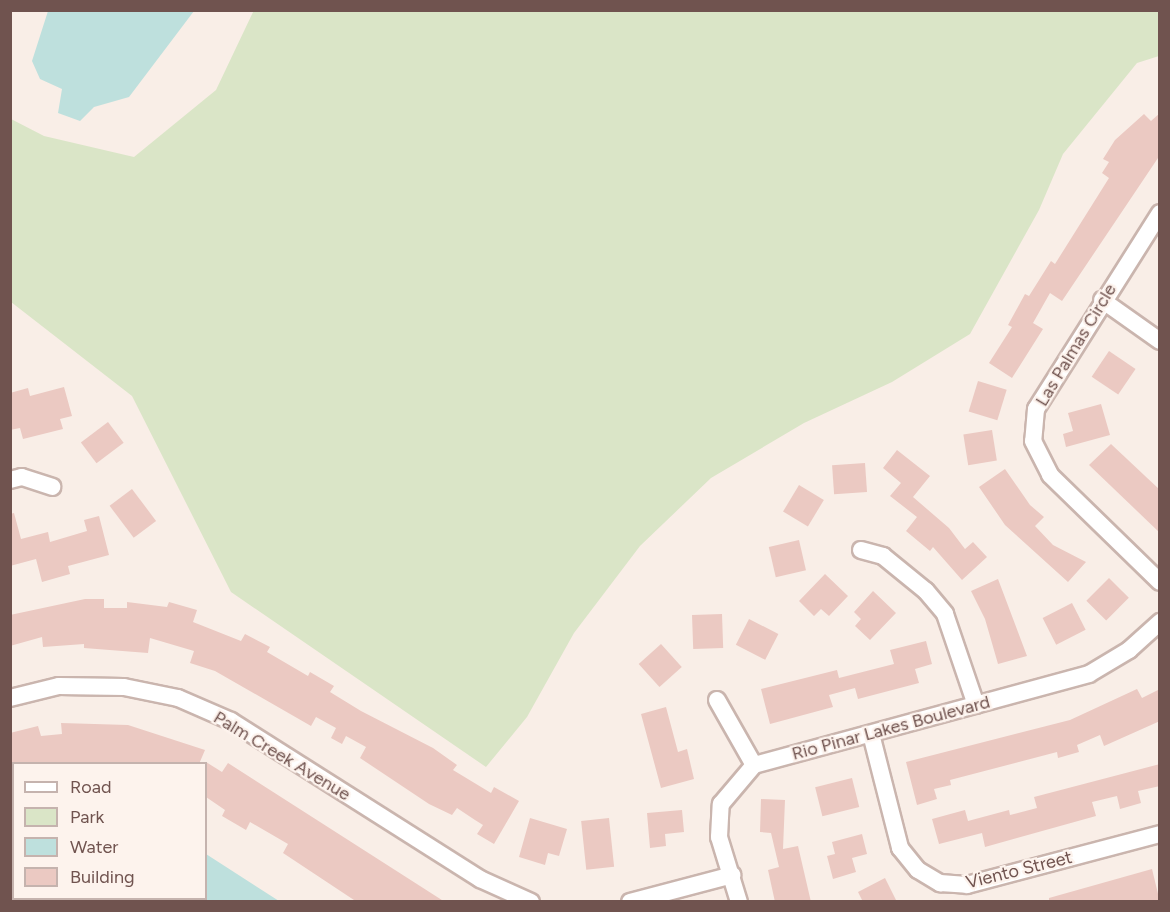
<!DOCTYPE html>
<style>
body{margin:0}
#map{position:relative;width:1170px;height:912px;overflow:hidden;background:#f9eee7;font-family:Figtree,sans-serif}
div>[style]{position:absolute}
.green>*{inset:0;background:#dae5c7}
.water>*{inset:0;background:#bee0dd}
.building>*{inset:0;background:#ebc9c2;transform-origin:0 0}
.roads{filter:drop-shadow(2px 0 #cab5ae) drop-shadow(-2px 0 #cab5ae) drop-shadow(0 2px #cab5ae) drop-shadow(0 -2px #cab5ae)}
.street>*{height:16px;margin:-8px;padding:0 8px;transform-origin:8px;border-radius:8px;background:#fff}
span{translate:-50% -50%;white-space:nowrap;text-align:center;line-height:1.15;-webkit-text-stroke:4.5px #fdf3ed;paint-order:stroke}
.street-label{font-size:18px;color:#70534f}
.frame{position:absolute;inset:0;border:12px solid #70534f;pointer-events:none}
.legend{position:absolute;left:12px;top:762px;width:195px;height:138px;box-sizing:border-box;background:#fdf3ed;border:2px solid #c5b3ae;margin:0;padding:8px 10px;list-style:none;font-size:18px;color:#70534f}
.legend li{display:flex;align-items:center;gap:12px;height:30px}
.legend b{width:30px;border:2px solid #c5b3ae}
</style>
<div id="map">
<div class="green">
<div style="clip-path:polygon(254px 10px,1159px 11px,1159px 56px,1137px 63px,1063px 154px,1039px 210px,970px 334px,892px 382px,804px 423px,711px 478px,640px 546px,574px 633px,527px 717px,486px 767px,231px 592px,132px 396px,11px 302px,11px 119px,44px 136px,134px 157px,216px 90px)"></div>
</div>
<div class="water">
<div style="clip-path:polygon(48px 11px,48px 10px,194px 11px,129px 97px,94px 107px,80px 121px,58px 113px,62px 89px,40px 79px,32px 61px)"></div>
<div style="clip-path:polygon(11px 825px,14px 898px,206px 898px,206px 854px,279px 901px,11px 901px)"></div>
</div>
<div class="building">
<div style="clip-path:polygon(1160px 113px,1160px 155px,1062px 301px,1050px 293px,1033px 323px,1043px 329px,1012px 378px,989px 363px,1012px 327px,1008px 325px,1025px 294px,1029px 296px,1051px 261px,1055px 264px,1109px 178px,1102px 173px,1109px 162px,1103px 159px,1115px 140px,1144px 114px,1151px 121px)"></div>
<div style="left:1109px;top:351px;width:32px;height:31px;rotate:34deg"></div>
<div style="left:978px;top:381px;width:30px;height:32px;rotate:17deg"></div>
<div style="clip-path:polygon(64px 387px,72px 416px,60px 419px,63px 429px,23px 439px,20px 428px,10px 430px,10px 393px,28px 388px,30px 396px)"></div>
<div style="clip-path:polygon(1101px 404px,1110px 435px,1066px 447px,1063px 434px,1073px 431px,1068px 413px)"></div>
<div style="left:108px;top:422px;width:26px;height:34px;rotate:53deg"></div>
<div style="left:992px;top:430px;width:31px;height:29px;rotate:81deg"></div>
<div style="clip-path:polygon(1111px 444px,1160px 490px,1160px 533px,1089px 465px)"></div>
<div style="clip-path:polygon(897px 450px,930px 476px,913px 497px,949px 528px,965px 549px,973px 542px,987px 557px,962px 580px,933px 547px,930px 551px,906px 531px,917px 517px,890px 496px,901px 483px,883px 468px)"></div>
<div style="left:865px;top:463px;width:29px;height:33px;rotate:86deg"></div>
<div style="clip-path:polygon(1005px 469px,1030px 505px,1044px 517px,1035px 526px,1053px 545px,1086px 562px,1068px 582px,1005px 525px,979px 487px)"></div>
<div style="left:799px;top:485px;width:29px;height:31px;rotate:31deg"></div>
<div style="left:132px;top:489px;width:40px;height:28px;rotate:53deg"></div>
<div style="clip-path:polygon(14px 513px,21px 539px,48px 532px,50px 542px,87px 531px,84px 520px,99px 516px,109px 555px,68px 566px,70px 574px,42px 582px,36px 559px,10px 566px,10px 514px)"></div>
<div style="left:799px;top:540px;width:31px;height:31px;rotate:77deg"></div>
<div style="clip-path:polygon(825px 574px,848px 596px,829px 616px,821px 609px,814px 616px,799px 601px)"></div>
<div style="left:1109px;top:578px;width:28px;height:32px;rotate:45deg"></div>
<div style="clip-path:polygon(998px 579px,1027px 656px,998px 664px,985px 619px,971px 591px)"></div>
<div style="clip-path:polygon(873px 591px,896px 613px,870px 640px,855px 626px,861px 619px,854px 612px)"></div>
<div style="clip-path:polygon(85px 599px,104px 599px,104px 608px,127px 608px,127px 602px,167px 607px,169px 602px,197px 610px,193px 622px,241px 641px,245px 634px,270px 647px,267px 652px,308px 676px,310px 672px,334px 686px,330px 692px,361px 711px,433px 748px,457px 765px,453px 770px,491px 793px,494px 787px,519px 801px,494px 844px,477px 834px,483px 825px,475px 820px,457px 808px,452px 815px,429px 804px,360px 758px,366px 747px,346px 736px,342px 744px,331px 738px,336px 728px,316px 717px,311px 726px,215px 671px,190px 663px,194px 651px,150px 638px,148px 653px,84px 648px,84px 644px,43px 647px,42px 637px,10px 646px,10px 615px)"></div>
<div style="left:1072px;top:603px;width:30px;height:33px;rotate:63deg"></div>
<div style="left:722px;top:614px;width:34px;height:30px;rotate:88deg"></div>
<div style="left:749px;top:619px;width:33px;height:29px;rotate:27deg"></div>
<div style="clip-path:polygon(926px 641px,932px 664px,915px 669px,919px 683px,858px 699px,855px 688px,829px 695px,833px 707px,770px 724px,761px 689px,837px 670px,839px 678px,894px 664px,890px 650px)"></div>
<div style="left:661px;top:644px;width:31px;height:30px;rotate:48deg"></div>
<div style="clip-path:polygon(1137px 689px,1142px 698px,1160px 689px,1160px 721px,1104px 746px,1100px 735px,1077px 745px,1079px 752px,1058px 758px,1057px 752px,950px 780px,951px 785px,934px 789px,937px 799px,917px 805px,906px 762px,1070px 720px)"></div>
<div style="clip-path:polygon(666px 707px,678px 752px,687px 749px,694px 779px,661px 788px,641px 714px)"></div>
<div style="clip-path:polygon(61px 723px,128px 725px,205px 750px,199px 764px,10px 764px,10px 733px,38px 726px,41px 736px,62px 734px)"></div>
<div style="clip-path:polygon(206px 762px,222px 772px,228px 763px,445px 902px,357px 902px,283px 853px,288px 844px,250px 822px,246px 830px,222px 816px,225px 810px,206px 797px)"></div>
<div style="clip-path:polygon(1160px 764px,1160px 786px,1138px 791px,1141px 803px,1120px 809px,1117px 796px,1092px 802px,1096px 816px,1017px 838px,985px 847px,982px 833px,939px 844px,932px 819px,965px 810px,968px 821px,1009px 810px,1010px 815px,1037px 808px,1034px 797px)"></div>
<div style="left:852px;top:778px;width:30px;height:38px;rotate:76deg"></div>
<div style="clip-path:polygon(761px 799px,785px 800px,783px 849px,798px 846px,811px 902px,775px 902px,768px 870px,779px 867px,771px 833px,760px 832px)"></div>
<div style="clip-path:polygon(682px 810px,684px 832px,665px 834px,666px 846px,650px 848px,647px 813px)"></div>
<div style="clip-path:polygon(530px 818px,567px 829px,559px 856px,548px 853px,545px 865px,519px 857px)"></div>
<div style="left:609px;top:818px;width:49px;height:28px;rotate:84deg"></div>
<div style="clip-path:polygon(862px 834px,867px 854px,852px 858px,856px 872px,833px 879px,827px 856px,835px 854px,832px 842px)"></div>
<div style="clip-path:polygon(1152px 869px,1160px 902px,1049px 902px,1049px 898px)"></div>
<div style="clip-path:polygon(885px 878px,897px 902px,863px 902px,858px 892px)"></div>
</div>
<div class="roads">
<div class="street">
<div style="left:1160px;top:213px;width:232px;rotate:122.3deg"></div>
<div style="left:1036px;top:409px;width:32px;rotate:95deg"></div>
<div style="left:1033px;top:441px;width:38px;rotate:63deg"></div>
<div style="left:1050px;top:475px;width:153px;rotate:44.2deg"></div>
<div style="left:1102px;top:300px;width:71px;rotate:35.3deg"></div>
<div style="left:10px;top:480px;width:12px;rotate:-14deg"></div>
<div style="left:22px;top:477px;width:32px;rotate:18deg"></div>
<div style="left:861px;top:550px;width:23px;rotate:15deg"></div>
<div style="left:883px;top:556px;width:55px;rotate:39.1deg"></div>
<div style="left:926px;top:591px;width:30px;rotate:50deg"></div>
<div style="left:945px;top:614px;width:96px;rotate:71.2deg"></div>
<div style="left:10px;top:698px;width:50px;rotate:-13.8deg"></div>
<div style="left:59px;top:686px;width:65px;rotate:0.9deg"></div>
<div style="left:124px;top:687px;width:55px;rotate:11.5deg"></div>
<div style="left:178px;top:698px;width:58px;rotate:23.5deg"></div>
<div style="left:231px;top:721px;width:295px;rotate:32.4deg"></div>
<div style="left:480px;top:879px;width:56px;rotate:24.3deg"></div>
<div style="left:717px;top:700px;width:75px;rotate:60.4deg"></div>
<div style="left:871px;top:734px;width:118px;rotate:75.7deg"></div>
<div style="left:900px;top:848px;width:28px;rotate:51deg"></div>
<div style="left:918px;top:870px;width:26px;rotate:31deg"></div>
<div style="left:940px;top:883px;width:27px;rotate:4deg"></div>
<div style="left:967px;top:885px;width:200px;rotate:-14.8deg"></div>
<div style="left:630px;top:902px;width:106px;rotate:-14.8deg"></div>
<div style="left:739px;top:902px;width:68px;rotate:-107.1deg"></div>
<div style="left:719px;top:837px;width:33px;rotate:-87deg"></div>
<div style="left:721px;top:804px;width:51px;rotate:-49.8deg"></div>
<div style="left:754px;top:765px;width:347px;rotate:-15.2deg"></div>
<div style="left:1089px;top:674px;width:47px;rotate:-31deg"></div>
<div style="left:1129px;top:650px;width:42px;rotate:-42.1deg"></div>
</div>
</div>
<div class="street-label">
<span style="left:1076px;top:345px;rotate:-59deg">Las Palmas Circle</span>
<span style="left:891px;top:728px;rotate:-15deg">Rio Pinar Lakes Boulevard</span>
<span style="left:282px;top:756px;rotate:31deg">Palm Creek Avenue</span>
<span style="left:1019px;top:870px;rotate:-14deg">Viento Street</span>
</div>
<div class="frame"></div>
<ul class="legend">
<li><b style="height:8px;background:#fff"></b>Road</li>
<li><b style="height:16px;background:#dae5c7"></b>Park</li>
<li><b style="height:16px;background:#bee0dd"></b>Water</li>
<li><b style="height:16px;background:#ebc9c2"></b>Building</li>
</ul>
</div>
